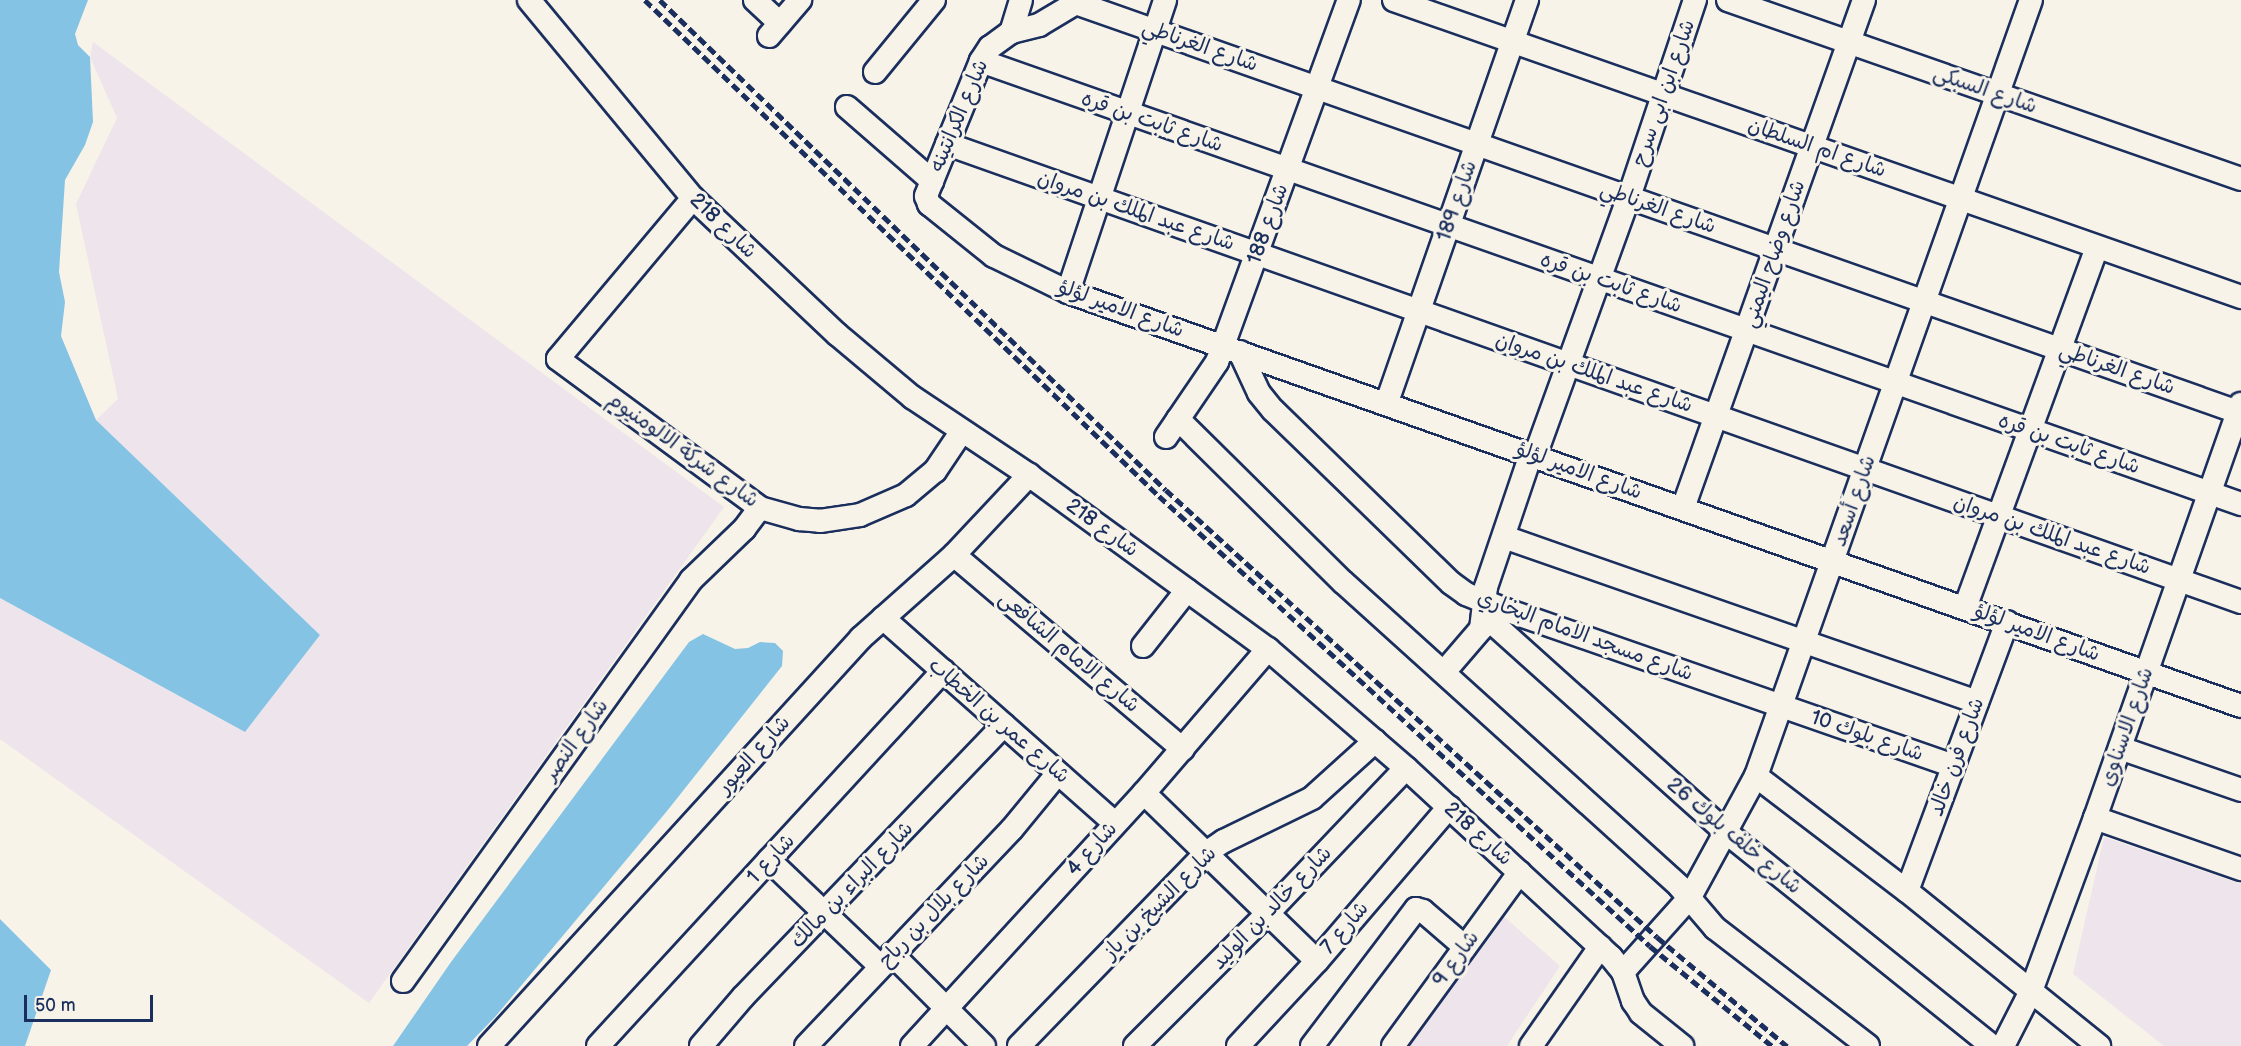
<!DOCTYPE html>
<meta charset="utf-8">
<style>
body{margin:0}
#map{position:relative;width:2241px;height:1046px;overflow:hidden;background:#f7f3e8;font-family:"Balsamiq Sans","Playpen Sans Arabic",sans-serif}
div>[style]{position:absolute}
.built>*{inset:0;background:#eee4eb}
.water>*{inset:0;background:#85c3e5}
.roads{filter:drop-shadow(2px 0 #1b2f5e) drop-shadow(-2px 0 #1b2f5e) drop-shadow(0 2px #1b2f5e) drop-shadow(0 -2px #1b2f5e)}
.minor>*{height:22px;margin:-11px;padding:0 11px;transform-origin:11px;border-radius:11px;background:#f7f3e8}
.rail>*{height:4.5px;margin-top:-2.25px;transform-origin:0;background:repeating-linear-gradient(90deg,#1b2f5e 0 9px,transparent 0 13.5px)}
span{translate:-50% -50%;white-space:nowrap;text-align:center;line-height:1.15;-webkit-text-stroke:6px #f7f3e8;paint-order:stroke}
.street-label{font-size:21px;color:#1b2f5e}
.scale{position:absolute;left:24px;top:995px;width:129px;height:27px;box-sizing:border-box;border:3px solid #1b2f5e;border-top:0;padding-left:8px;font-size:18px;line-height:21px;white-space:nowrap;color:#1b2f5e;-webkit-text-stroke:4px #f7f3e8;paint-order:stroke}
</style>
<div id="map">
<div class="built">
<div style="clip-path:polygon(93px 42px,724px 507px,369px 1003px,0 739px,0 598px,245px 732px,320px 635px,96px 420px,118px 399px,76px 204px,117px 118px,90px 57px)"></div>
<div style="clip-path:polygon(2104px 837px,2241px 884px,2241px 1046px,2164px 1046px,2073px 974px)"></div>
<div style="clip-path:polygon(1502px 915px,1560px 966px,1507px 1046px,1410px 1046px)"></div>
</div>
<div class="water">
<div style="clip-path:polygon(0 0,88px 0,75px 34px,78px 45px,90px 57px,93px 122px,85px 145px,65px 180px,59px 272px,65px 302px,61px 336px,96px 420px,320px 635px,245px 732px,0 598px)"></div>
<div style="clip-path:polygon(703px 634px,735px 649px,748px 648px,760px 642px,775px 643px,783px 651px,782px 666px,667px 811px,495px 1017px,467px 1046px,393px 1046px,451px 962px,689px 642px)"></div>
<div style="clip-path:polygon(0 919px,51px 970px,25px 1046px,0 1046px)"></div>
</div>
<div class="roads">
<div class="minor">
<div style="left:529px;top:0;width:257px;rotate:50.4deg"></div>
<div style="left:693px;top:198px;width:199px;rotate:43.4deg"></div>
<div style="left:838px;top:335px;width:97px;rotate:40deg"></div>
<div style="left:912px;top:397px;width:141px;rotate:33.7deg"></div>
<div style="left:1029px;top:475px;width:296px;rotate:36.1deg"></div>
<div style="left:1268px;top:649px;width:182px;rotate:40.8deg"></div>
<div style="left:1406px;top:768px;width:279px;rotate:42.7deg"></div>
<div style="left:1611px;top:957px;width:19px;rotate:51deg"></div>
<div style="left:1623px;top:972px;width:31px;rotate:71deg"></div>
<div style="left:1633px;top:1001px;width:14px;rotate:56deg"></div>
<div style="left:1641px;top:1013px;width:53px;rotate:38.8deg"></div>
<div style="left:755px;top:0;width:34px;rotate:43deg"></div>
<div style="left:1021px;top:0;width:34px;rotate:107deg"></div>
<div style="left:1011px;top:32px;width:26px;rotate:144deg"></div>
<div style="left:990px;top:47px;width:17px;rotate:123deg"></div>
<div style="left:981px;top:61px;width:146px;rotate:112.2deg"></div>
<div style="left:926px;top:196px;width:9px;rotate:69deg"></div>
<div style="left:929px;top:204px;width:83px;rotate:38.7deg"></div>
<div style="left:994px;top:256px;width:82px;rotate:25.9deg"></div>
<div style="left:1068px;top:292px;width:1244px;rotate:19.44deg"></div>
<div style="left:1394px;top:0;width:898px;rotate:19.32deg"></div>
<div style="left:1728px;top:0;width:543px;rotate:19.24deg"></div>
<div style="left:1076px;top:3px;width:1235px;rotate:19.39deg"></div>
<div style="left:1011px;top:32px;width:29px;rotate:-14deg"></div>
<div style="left:1039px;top:25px;width:49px;rotate:-30.8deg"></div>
<div style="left:769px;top:36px;width:48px;rotate:-49.3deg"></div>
<div style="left:981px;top:61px;width:1336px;rotate:19.37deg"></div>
<div style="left:875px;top:72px;width:93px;rotate:-50.7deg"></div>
<div style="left:847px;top:107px;width:113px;rotate:41deg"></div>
<div style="left:947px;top:144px;width:1373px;rotate:19.49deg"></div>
<div style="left:693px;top:198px;width:210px;rotate:130deg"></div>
<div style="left:558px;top:359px;width:251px;rotate:36.4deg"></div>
<div style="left:760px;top:508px;width:41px;rotate:15.8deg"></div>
<div style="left:799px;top:519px;width:21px;rotate:5deg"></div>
<div style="left:820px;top:521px;width:40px;rotate:-8.5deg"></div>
<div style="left:860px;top:515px;width:50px;rotate:-23.5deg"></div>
<div style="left:906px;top:495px;width:38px;rotate:-40deg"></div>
<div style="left:935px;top:471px;width:48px;rotate:-56deg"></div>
<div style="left:1068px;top:292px;width:308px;rotate:-71.6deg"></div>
<div style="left:1240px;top:352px;width:45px;rotate:65.1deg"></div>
<div style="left:1259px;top:393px;width:22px;rotate:51deg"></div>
<div style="left:1273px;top:410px;width:248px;rotate:44.2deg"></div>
<div style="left:1451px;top:583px;width:19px;rotate:36deg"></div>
<div style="left:1466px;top:594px;width:40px;rotate:22deg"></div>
<div style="left:1503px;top:609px;width:477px;rotate:19.2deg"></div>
<div style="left:1387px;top:402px;width:426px;rotate:-70.8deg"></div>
<div style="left:1178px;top:419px;width:232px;rotate:44.7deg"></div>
<div style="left:1343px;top:582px;width:455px;rotate:42.1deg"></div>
<div style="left:1680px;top:887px;width:54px;rotate:49.5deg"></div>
<div style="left:1715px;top:928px;width:193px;rotate:37.6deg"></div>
<div style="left:1166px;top:437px;width:91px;rotate:-55.8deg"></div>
<div style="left:1217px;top:362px;width:385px;rotate:-70deg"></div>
<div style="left:1535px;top:456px;width:276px;rotate:-70.1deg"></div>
<div style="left:1629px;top:197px;width:208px;rotate:-71.5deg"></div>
<div style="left:1683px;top:508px;width:539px;rotate:-70.39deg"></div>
<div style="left:1504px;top:537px;width:501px;rotate:19.23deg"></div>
<div style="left:954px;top:555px;width:300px;rotate:40.3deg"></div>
<div style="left:1965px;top:608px;width:384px;rotate:-69.9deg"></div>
<div style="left:1485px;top:616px;width:325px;rotate:41.9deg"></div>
<div style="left:1727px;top:833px;width:340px;rotate:38.8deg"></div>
<div style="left:883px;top:618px;width:310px;rotate:41.5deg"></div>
<div style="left:1143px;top:646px;width:71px;rotate:-51.8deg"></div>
<div style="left:1444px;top:672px;width:57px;rotate:-49.3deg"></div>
<div style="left:1481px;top:629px;width:42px;rotate:-83.2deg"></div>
<div style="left:1486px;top:587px;width:140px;rotate:-71.3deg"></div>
<div style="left:2120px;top:748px;width:128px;rotate:19.1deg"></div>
<div style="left:1756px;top:776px;width:190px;rotate:37.3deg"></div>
<div style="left:1907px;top:891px;width:247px;rotate:38.9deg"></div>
<div style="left:1144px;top:793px;width:241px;rotate:44.2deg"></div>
<div style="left:2095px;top:818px;width:155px;rotate:19.3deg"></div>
<div style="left:769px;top:860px;width:153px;rotate:43.7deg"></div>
<div style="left:1907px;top:891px;width:287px;rotate:-69.6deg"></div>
<div style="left:892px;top:954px;width:130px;rotate:45deg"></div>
<div style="left:1623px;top:972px;width:101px;rotate:-48.2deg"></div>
<div style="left:1690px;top:897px;width:138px;rotate:-61.4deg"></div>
<div style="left:1756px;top:776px;width:823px;rotate:-70.49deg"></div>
<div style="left:403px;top:981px;width:494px;rotate:-54.3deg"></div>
<div style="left:691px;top:580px;width:74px;rotate:-43.9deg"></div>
<div style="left:744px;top:529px;width:26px;rotate:-53deg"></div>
<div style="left:489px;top:1046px;width:552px;rotate:-47.64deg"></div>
<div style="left:861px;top:638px;width:125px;rotate:-41.7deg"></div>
<div style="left:954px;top:555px;width:110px;rotate:-46.8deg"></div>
<div style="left:598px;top:1046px;width:510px;rotate:-47.39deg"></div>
<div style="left:701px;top:1046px;width:65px;rotate:-49.4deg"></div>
<div style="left:743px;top:997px;width:377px;rotate:-46.2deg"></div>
<div style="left:806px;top:1046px;width:299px;rotate:-46.5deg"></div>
<div style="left:1012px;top:829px;width:72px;rotate:-50.6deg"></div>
<div style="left:912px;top:1046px;width:343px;rotate:-47.5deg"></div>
<div style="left:1144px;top:793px;width:190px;rotate:-49.3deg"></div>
<div style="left:1019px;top:1046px;width:269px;rotate:-45.9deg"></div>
<div style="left:1206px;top:853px;width:22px;rotate:-34deg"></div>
<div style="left:1224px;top:841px;width:98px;rotate:-26deg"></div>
<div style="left:1312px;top:798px;width:85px;rotate:-42.1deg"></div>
<div style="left:1135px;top:1046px;width:188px;rotate:-45deg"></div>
<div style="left:1268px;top:913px;width:200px;rotate:-46.4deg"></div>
<div style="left:1238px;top:1046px;width:116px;rotate:-47.1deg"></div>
<div style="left:1317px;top:961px;width:203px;rotate:-49.4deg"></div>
<div style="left:1312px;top:1046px;width:172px;rotate:-52.8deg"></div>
<div style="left:1416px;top:909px;width:7px;rotate:16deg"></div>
<div style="left:1423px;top:911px;width:55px;rotate:40.6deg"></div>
<div style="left:1393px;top:1046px;width:215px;rotate:-53.9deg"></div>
<div style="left:1531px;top:1046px;width:121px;rotate:-55.1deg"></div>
<div style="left:2003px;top:1046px;width:62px;rotate:-63deg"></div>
<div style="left:2031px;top:991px;width:184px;rotate:-69.7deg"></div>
<div style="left:2095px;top:818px;width:439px;rotate:-70.6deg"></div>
</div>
</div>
<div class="rail">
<div style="left:645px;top:0;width:714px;rotate:43.98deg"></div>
<div style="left:1159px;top:496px;width:666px;rotate:42.51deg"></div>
<div style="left:1650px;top:946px;width:158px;rotate:39.3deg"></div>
<div style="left:660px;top:0;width:704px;rotate:44.08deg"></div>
<div style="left:1166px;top:490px;width:664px;rotate:42.31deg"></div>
<div style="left:1657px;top:937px;width:170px;rotate:40deg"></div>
</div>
<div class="street-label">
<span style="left:1200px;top:46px;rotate:19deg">شارع الغرناطي</span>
<span style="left:1985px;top:90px;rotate:19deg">شارع السبكى</span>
<span style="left:1664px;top:93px;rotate:-71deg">شارع ابن ابى سرح</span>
<span style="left:959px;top:116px;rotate:-67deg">شارع الكرانتينه</span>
<span style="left:1152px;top:122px;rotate:19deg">شارع ثابت بن قره</span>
<span style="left:1817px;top:148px;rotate:19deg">شارع ام السلطان</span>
<span style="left:1457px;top:201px;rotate:-71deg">شارع 189</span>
<span style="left:1658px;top:208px;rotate:19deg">شارع الغرناطي</span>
<span style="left:1136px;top:211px;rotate:19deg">شارع عبد الملك بن مروان</span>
<span style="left:1268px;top:224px;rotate:-70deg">شارع 188</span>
<span style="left:723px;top:226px;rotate:44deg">شارع 218</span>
<span style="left:1774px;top:254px;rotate:-71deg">شارع وضاح اليمني</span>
<span style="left:1611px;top:283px;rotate:19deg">شارع ثابت بن قره</span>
<span style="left:1121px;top:309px;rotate:20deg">شارع الامير لؤلؤ</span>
<span style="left:2117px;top:369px;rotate:19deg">شارع الغرناطي</span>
<span style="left:1594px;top:373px;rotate:19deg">شارع عبد الملك بن مروان</span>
<span style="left:2069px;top:444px;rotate:19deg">شارع ثابت بن قره</span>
<span style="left:683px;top:450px;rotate:36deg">شارع شركة الالومنيوم</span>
<span style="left:1579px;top:471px;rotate:20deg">شارع الامير لؤلؤ</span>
<span style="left:1854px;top:501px;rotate:-71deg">شارع أسعد</span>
<span style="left:1102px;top:528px;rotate:36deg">شارع 218</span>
<span style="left:2052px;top:535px;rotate:19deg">شارع عبد الملك بن مروان</span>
<span style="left:2037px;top:633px;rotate:20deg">شارع الامير لؤلؤ</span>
<span style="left:1585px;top:636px;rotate:20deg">شارع مسجد الامام البخاري</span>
<span style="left:1069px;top:652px;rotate:40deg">شارع الامام الشافعى</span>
<span style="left:999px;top:721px;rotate:41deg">شارع عمر بن الخطاب</span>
<span style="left:2127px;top:727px;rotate:-71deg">شارع الاسناوى</span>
<span style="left:1867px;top:736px;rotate:19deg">شارع بلوك 10</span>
<span style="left:576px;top:740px;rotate:-54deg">شارع النصر</span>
<span style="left:754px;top:755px;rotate:-48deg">شارع العبور</span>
<span style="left:1957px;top:757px;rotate:-70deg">شارع فرن خالد</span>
<span style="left:1478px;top:834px;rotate:42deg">شارع 218</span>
<span style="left:1734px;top:836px;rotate:40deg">شارع خلف بلوك 26</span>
<span style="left:1092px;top:849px;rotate:-48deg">شارع 4</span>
<span style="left:771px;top:859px;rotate:-47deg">شارع 1</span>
<span style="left:852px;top:885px;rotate:-46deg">شارع البراء بن مالك</span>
<span style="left:1160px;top:903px;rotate:-45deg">شارع الشيخ بن باز</span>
<span style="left:1272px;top:908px;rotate:-46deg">شارع خالد بن الوليد</span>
<span style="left:934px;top:911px;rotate:-46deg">شارع بلال بن رباح</span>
<span style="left:1345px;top:928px;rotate:-50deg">شارع 7</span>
<span style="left:1456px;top:959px;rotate:-54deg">شارع 9</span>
</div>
<div class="scale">50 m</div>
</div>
